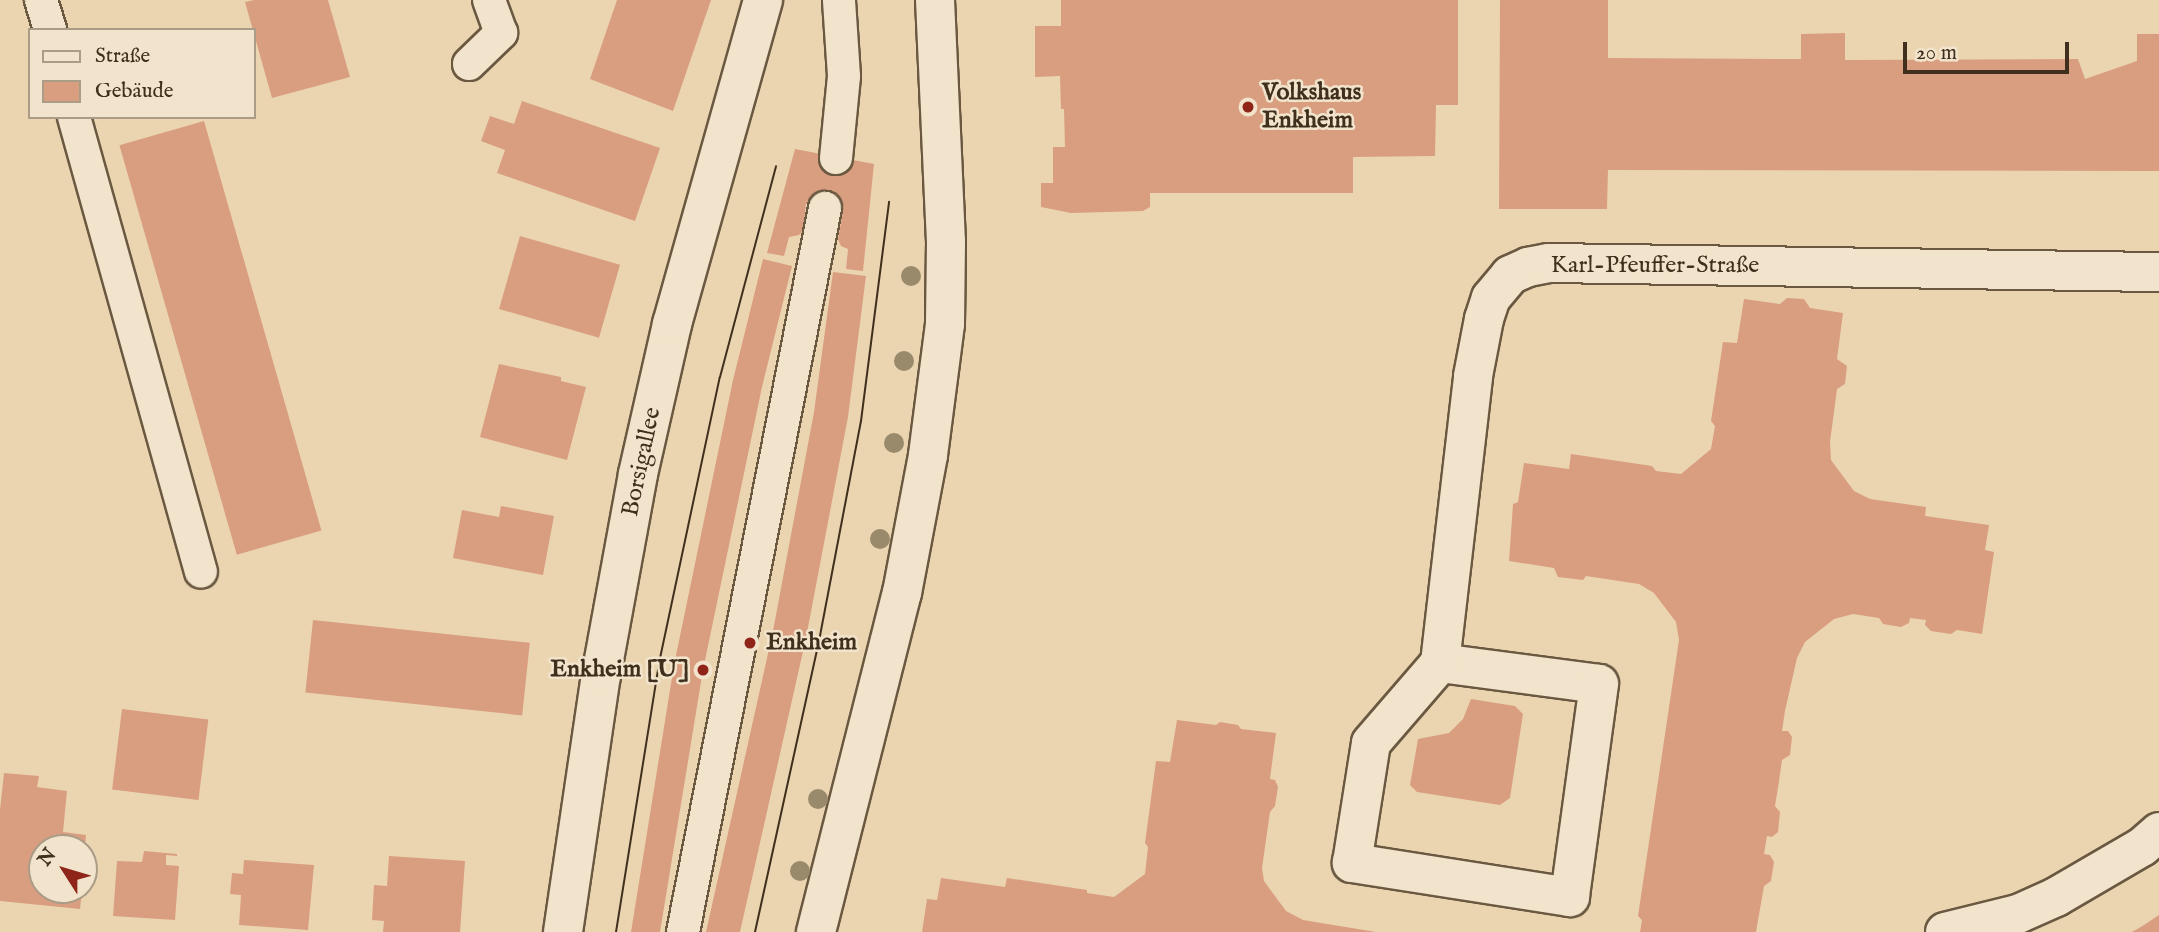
<!DOCTYPE html>
<meta charset="utf-8">
<style>
body{margin:0}
#map{position:relative;width:2159px;height:932px;overflow:hidden;background:#ebd5b1;font-family:"IM FELL English",serif}
div>[style]{position:absolute}
.building>*{inset:0;background:#d99e80;transform-origin:0 0}
.roads{filter:drop-shadow(2px 0 #6a5841) drop-shadow(-2px 0 #6a5841) drop-shadow(0 2px #6a5841) drop-shadow(0 -2px #6a5841)}
.service>*{height:32px;margin:-16px;padding:0 16px;transform-origin:16px;border-radius:16px;background:#f2e4cc}
.minor>*{height:38px;margin:-19px;padding:0 19px;transform-origin:19px;border-radius:19px;background:#f2e4cc}
.secondary>*{height:38px;margin:-19px;padding:0 19px;transform-origin:19px;border-radius:19px;background:#f2e4cc}
.tram>*{height:2px;margin:-1px;padding:0 1px;transform-origin:1px;border-radius:1px;background:#3f2f1c}
.trees>*{width:20px;height:20px;margin:-10px;border-radius:50%;background:#998a6c}
.dots>*{width:19px;height:19px;translate:-50% -50%;box-sizing:border-box;border:4px solid #f2e4cc;border-radius:50%}
span{translate:-50% -50%;white-space:nowrap;text-align:center;line-height:1.15;-webkit-text-stroke:5px #f2e4cc;paint-order:stroke}
.poi-label{font-size:24px;color:#3f2f1c;font-weight:700}
.left{translate:0 -50%;text-align:left}
.right{translate:-100% -50%;text-align:right}
.street-label{font-size:24px;color:#3f2f1c}
.legend{position:absolute;left:28px;top:28px;width:228px;height:91px;box-sizing:border-box;background:#f2e4cc;border:2px solid #aa9c86;margin:0;padding:9px 12px;list-style:none;font-size:21px;color:#3f2f1c}
.legend li{display:flex;align-items:center;gap:14px;height:35px}
.legend b{width:35px;border:2px solid #aa9c86}
.north{position:absolute;left:28px;top:834px;width:70px;height:70px;box-sizing:border-box;background:#f2e4cc;border:2px solid #aa9c86;border-radius:50%;rotate:307deg;font-size:19px;font-weight:700;line-height:28px;text-align:center;color:#3f2f1c}
.north::after{content:'';display:block;margin:auto;width:24px;height:32px;background:#8f2418;clip-path:polygon(50% 0,100% 100%,50% 72%,0 100%)}
.scale{position:absolute;left:1903px;top:42px;width:166px;height:32px;box-sizing:border-box;border:4px solid #3f2f1c;border-top:0;padding-left:9px;font-size:21px;line-height:24px;white-space:nowrap;color:#3f2f1c;-webkit-text-stroke:5px #f2e4cc;paint-order:stroke}
</style>
<div id="map">
<div class="building">
<div style="clip-path:polygon(254px 0,328px 0,350px 77px,272px 98px,245px 2px)"></div>
<div style="clip-path:polygon(617px 0,711px 0,673px 111px,590px 79px)"></div>
<div style="clip-path:polygon(1061px 0,1458px 0,1458px 105px,1436px 105px,1435px 156px,1353px 157px,1353px 193px,1150px 193px,1150px 207px,1143px 211px,1071px 213px,1041px 207px,1041px 183px,1053px 183px,1053px 147px,1065px 147px,1064px 109px,1061px 109px,1060px 76px,1035px 77px,1035px 26px,1061px 26px)"></div>
<div style="clip-path:polygon(1500px 0,1608px 0,1608px 58px,1801px 59px,1801px 34px,1845px 33px,1845px 60px,2078px 59px,2085px 79px,2137px 61px,2137px 34px,2159px 34px,2159px 171px,1608px 170px,1607px 209px,1499px 209px)"></div>
<div style="clip-path:polygon(522px 101px,660px 148px,635px 221px,497px 173px,505px 150px,481px 141px,490px 116px,514px 124px)"></div>
<div style="left:204px;top:121px;width:426px;height:88px;rotate:74deg"></div>
<div style="clip-path:polygon(795px 149px,874px 164px,863px 271px,846px 269px,848px 249px,841px 246px,838px 239px,843px 211px,806px 204px,803px 231px,799px 235px,789px 237px,784px 256px,767px 253px)"></div>
<div style="left:520px;top:236px;width:104px;height:76px;rotate:16deg"></div>
<div style="clip-path:polygon(763px 259px,792px 266px,762px 387px,703px 670px,660px 932px,631px 932px,674px 665px,733px 380px)"></div>
<div style="clip-path:polygon(833px 272px,866px 276px,848px 417px,806px 638px,740px 932px,706px 932px,773px 631px,814px 412px)"></div>
<div style="clip-path:polygon(1787px 298px,1804px 299px,1810px 308px,1843px 313px,1837px 359px,1847px 366px,1845px 384px,1837px 389px,1830px 442px,1831px 460px,1854px 491px,1870px 499px,1926px 507px,1925px 516px,1989px 525px,1985px 550px,1994px 552px,1982px 634px,1957px 630px,1951px 634px,1931px 631px,1925px 625px,1926px 620px,1910px 618px,1909px 623px,1901px 627px,1883px 624px,1879px 618px,1853px 614px,1834px 619px,1805px 642px,1797px 658px,1785px 711px,1782px 731px,1788px 731px,1792px 737px,1790px 755px,1782px 760px,1779px 781px,1775px 806px,1780px 812px,1778px 832px,1772px 837px,1767px 836px,1764px 854px,1770px 855px,1774px 862px,1771px 881px,1764px 886px,1756px 932px,1640px 932px,1642px 920px,1638px 916px,1679px 640px,1676px 622px,1654px 593px,1639px 584px,1586px 576px,1583px 580px,1558px 577px,1554px 568px,1509px 561px,1513px 504px,1518px 502px,1524px 463px,1569px 469px,1571px 454px,1652px 466px,1656px 471px,1681px 474px,1711px 449px,1715px 426px,1711px 421px,1723px 342px,1737px 343px,1744px 299px,1780px 304px)"></div>
<div style="clip-path:polygon(499px 364px,561px 377px,561px 381px,586px 387px,567px 460px,480px 437px)"></div>
<div style="clip-path:polygon(501px 506px,554px 516px,543px 575px,453px 558px,462px 510px,499px 517px)"></div>
<div style="left:313px;top:620px;width:218px;height:73px;rotate:6deg"></div>
<div style="clip-path:polygon(1471px 699px,1515px 706px,1523px 714px,1510px 798px,1500px 805px,1417px 792px,1410px 785px,1418px 739px,1449px 733px,1463px 719px)"></div>
<div style="left:122px;top:709px;width:87px;height:81px;rotate:7deg"></div>
<div style="clip-path:polygon(1177px 720px,1216px 725px,1220px 722px,1238px 725px,1241px 729px,1276px 733px,1270px 779px,1275px 780px,1278px 787px,1275px 806px,1270px 812px,1262px 868px,1264px 881px,1286px 911px,1303px 920px,1376px 932px,922px 932px,927px 899px,937px 900px,941px 878px,1005px 887px,1007px 878px,1087px 890px,1087px 893px,1114px 897px,1145px 874px,1148px 847px,1145px 843px,1156px 761px,1170px 762px)"></div>
<div style="clip-path:polygon(4px 773px,39px 776px,37px 787px,67px 791px,63px 832px,86px 835px,85px 848px,42px 848px,42px 890px,82px 890px,80px 909px,0 901px,0 810px)"></div>
<div style="clip-path:polygon(144px 851px,177px 854px,177px 856px,166px 855px,166px 865px,179px 866px,175px 920px,113px 916px,117px 861px,142px 862px)"></div>
<div style="clip-path:polygon(389px 856px,465px 861px,460px 932px,383px 932px,384px 921px,372px 920px,374px 885px,387px 886px)"></div>
<div style="clip-path:polygon(244px 860px,314px 865px,308px 930px,239px 925px,241px 895px,230px 894px,232px 873px,243px 874px)"></div>
<div style="clip-path:polygon(2159px 915px,2159px 932px,2132px 932px,2144px 925px)"></div>
</div>
<div class="roads">
<div class="service">
<div style="left:41px;top:0;width:31px;rotate:73deg"></div>
<div style="left:469px;top:64px;width:45px;rotate:-44.1deg"></div>
<div style="left:501px;top:33px;width:35px;rotate:-110deg"></div>
<div style="left:74px;top:117px;width:472px;rotate:74.4deg"></div>
<div style="left:836px;top:158px;width:82px;rotate:-84.4deg"></div>
<div style="left:844px;top:76px;width:76px;rotate:-93.8deg"></div>
<div style="left:683px;top:932px;width:738px;rotate:-78.9deg"></div>
</div>
<div class="minor">
<div style="left:1440px;top:663px;width:160px;rotate:7.5deg"></div>
<div style="left:1599px;top:684px;width:215px;rotate:97.8deg"></div>
<div style="left:1570px;top:897px;width:221px;rotate:-171.1deg"></div>
<div style="left:1352px;top:863px;width:121px;rotate:-81deg"></div>
<div style="left:1371px;top:743px;width:106px;rotate:-49.2deg"></div>
<div style="left:1440px;top:663px;width:289px;rotate:-83.4deg"></div>
<div style="left:1473px;top:376px;width:58px;rotate:-79.1deg"></div>
<div style="left:1484px;top:319px;width:22px;rotate:-72deg"></div>
<div style="left:1491px;top:298px;width:30px;rotate:-50deg"></div>
<div style="left:1510px;top:275px;width:20px;rotate:-24deg"></div>
<div style="left:1528px;top:267px;width:21px;rotate:-11deg"></div>
<div style="left:1549px;top:263px;width:610px;rotate:0.85deg"></div>
<div style="left:1945px;top:932px;width:75px;rotate:-13.9deg"></div>
<div style="left:2018px;top:914px;width:42px;rotate:-24.1deg"></div>
<div style="left:2056px;top:897px;width:99px;rotate:-30.2deg"></div>
<div style="left:2142px;top:847px;width:23px;rotate:-41deg"></div>
</div>
<div class="secondary">
<div style="left:563px;top:932px;width:259px;rotate:-81.6deg"></div>
<div style="left:601px;top:676px;width:205px;rotate:-79.6deg"></div>
<div style="left:638px;top:474px;width:154px;rotate:-77.2deg"></div>
<div style="left:672px;top:324px;width:337px;rotate:-74.3deg"></div>
<div style="left:816px;top:932px;width:350px;rotate:-75.8deg"></div>
<div style="left:902px;top:593px;width:140px;rotate:-79.3deg"></div>
<div style="left:928px;top:455px;width:132px;rotate:-82.6deg"></div>
<div style="left:945px;top:324px;width:82px;rotate:-89.3deg"></div>
<div style="left:946px;top:242px;width:242px;rotate:-92.6deg"></div>
</div>
</div>
<div class="tram">
<div style="left:616px;top:932px;width:272px;rotate:-80.9deg"></div>
<div style="left:659px;top:663px;width:292px;rotate:-78deg"></div>
<div style="left:720px;top:377px;width:218px;rotate:-75.1deg"></div>
<div style="left:755px;top:932px;width:298px;rotate:-77.6deg"></div>
<div style="left:819px;top:641px;width:224px;rotate:-79.2deg"></div>
<div style="left:861px;top:421px;width:221px;rotate:-82.7deg"></div>
</div>
<div class="trees">
<div style="left:911px;top:276px"></div>
<div style="left:904px;top:361px"></div>
<div style="left:894px;top:443px"></div>
<div style="left:880px;top:539px"></div>
<div style="left:818px;top:799px"></div>
<div style="left:800px;top:871px"></div>
</div>
<div class="dots">
<div style="left:1248px;top:107px;background:#8f2418"></div>
<div style="left:750px;top:643px;background:#8f2418"></div>
<div style="left:703px;top:670px;background:#8f2418"></div>
</div>
<div class="poi-label">
<span class="left" style="left:1262px;top:107px">Volkshaus<br>Enkheim</span>
<span class="left" style="left:766px;top:643px">Enkheim</span>
<span class="right" style="left:689px;top:670px">Enkheim [U]</span>
</div>
<div class="street-label">
<span style="left:1655px;top:266px">Karl-Pfeuffer-Straße</span>
<span style="left:642px;top:462px;rotate:-78deg">Borsigallee</span>
</div>
<ul class="legend">
<li><b style="height:9px;background:#f2e4cc"></b>Straße</li>
<li><b style="height:19px;background:#d99e80"></b>Gebäude</li>
</ul>
<div class="north">N</div>
<div class="scale">20 m</div>
</div>
